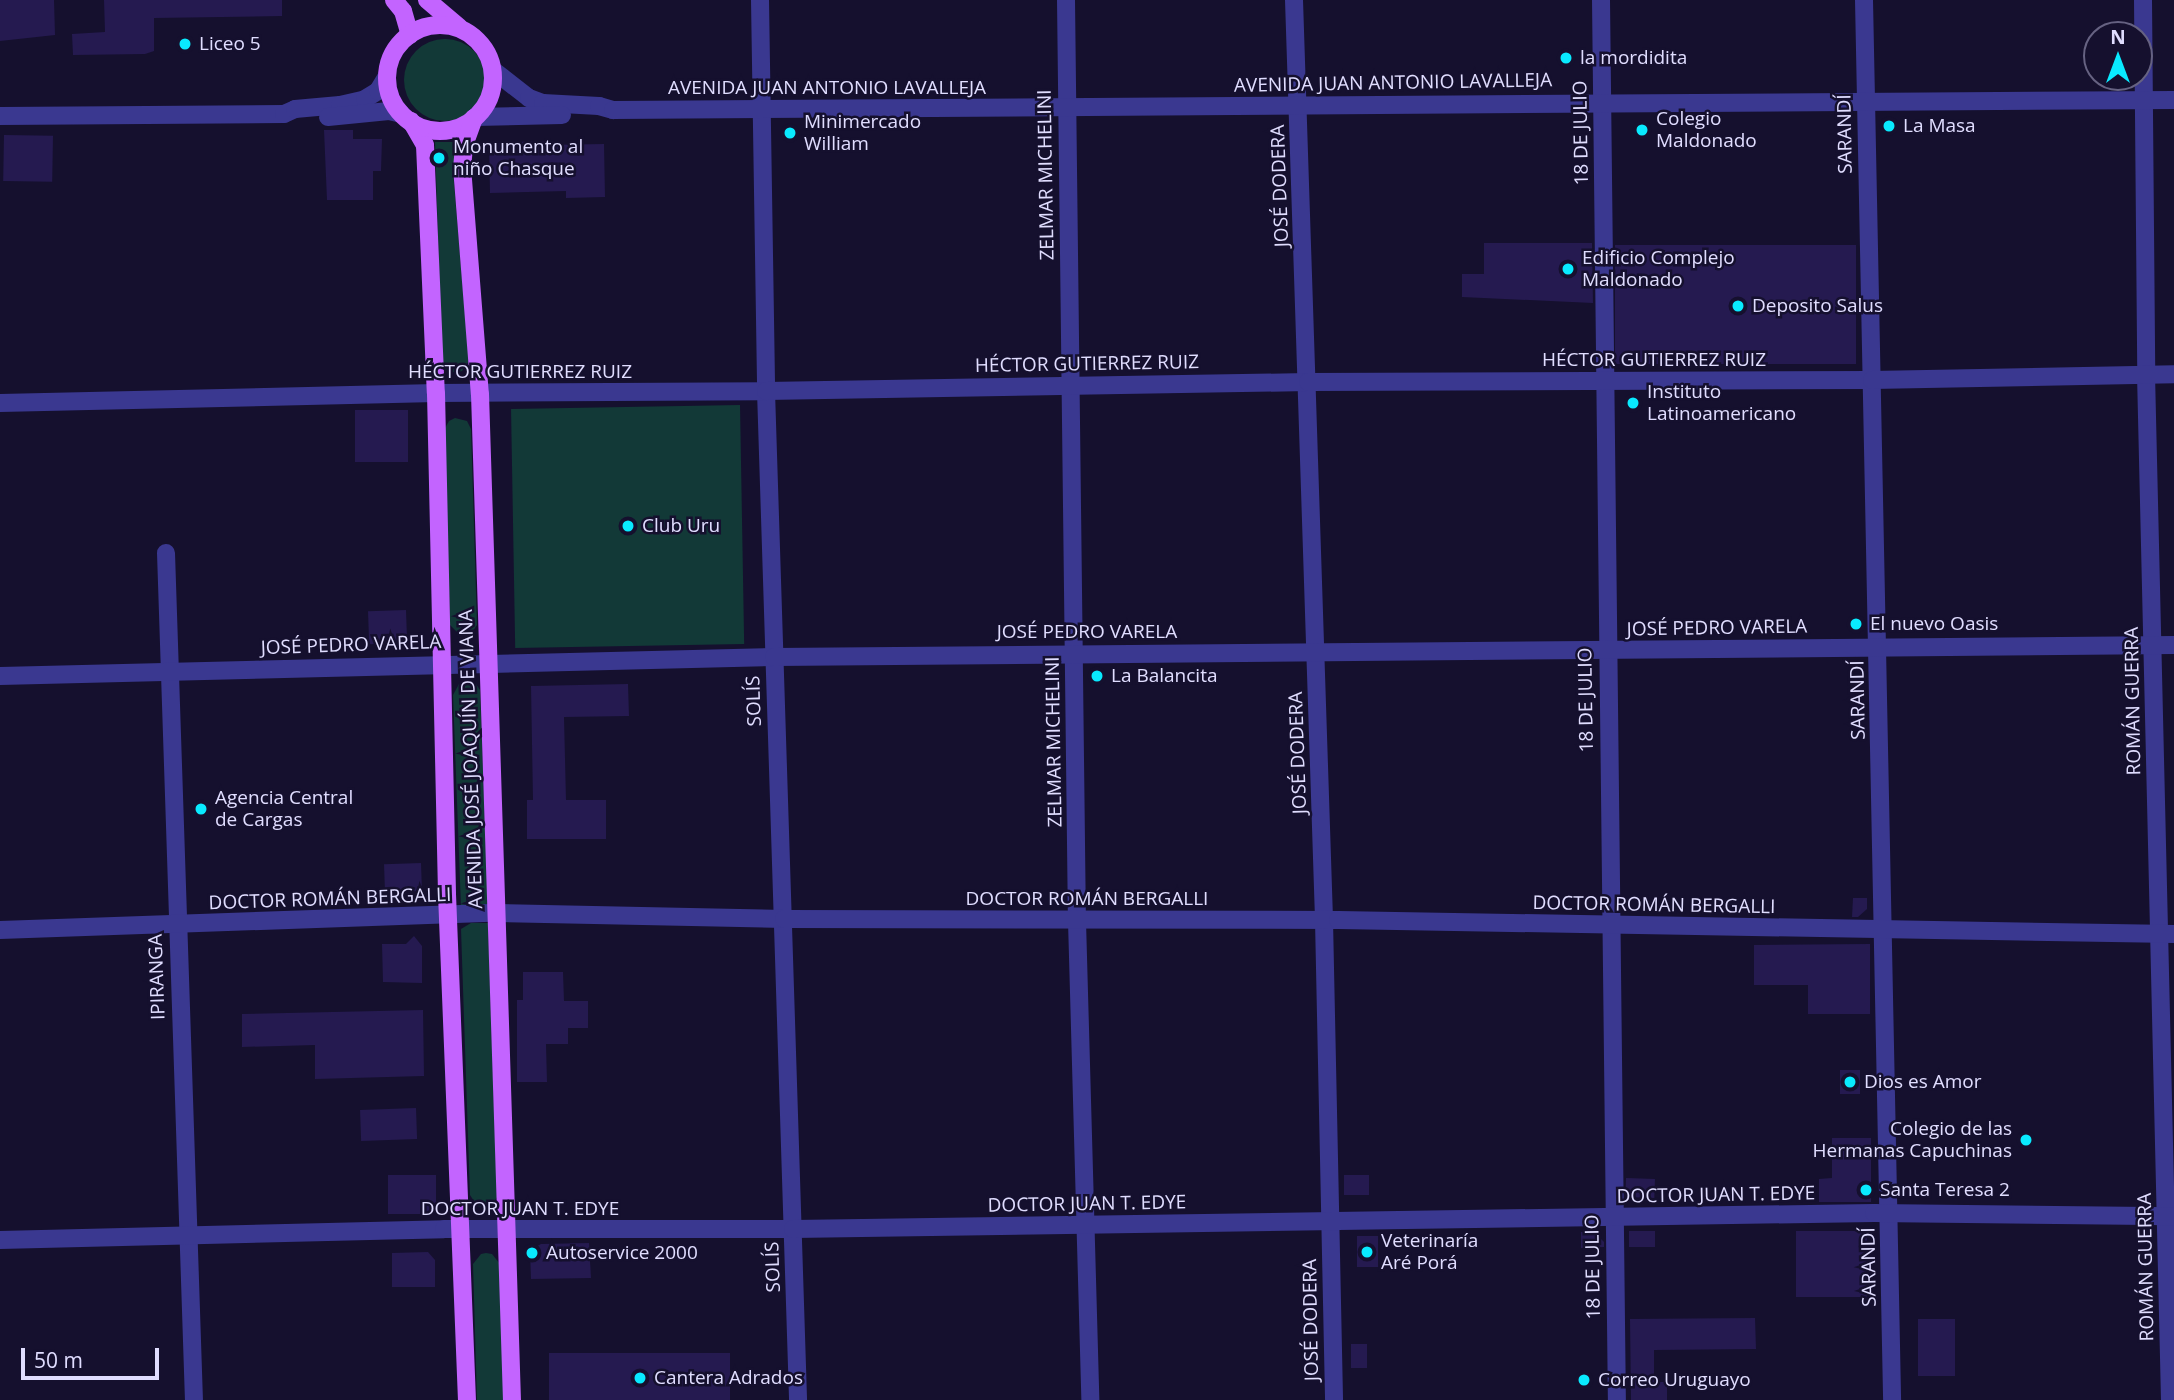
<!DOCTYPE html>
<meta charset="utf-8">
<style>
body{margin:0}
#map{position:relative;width:2174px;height:1400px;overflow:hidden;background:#15102e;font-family:"Open Sans",sans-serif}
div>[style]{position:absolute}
.green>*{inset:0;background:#123937;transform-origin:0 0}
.round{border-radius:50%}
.building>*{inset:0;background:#251a50;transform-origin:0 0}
.minor>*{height:18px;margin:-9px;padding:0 9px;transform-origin:9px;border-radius:9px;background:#3a3890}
.major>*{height:18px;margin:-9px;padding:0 9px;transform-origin:9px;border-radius:9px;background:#c364ff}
.major>.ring{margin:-9px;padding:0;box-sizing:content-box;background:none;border:18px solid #c364ff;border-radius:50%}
.dots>*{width:19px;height:19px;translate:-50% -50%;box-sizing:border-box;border:4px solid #15102e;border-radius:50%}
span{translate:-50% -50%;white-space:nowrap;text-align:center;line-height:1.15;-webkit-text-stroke:5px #15102e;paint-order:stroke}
.poi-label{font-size:19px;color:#e0ddff}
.left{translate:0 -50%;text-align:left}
.right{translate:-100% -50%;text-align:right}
.street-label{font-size:19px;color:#e0ddff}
.north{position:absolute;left:2083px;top:21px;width:70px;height:70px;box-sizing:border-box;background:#15102e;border:2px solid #666282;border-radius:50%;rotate:0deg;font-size:19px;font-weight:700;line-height:28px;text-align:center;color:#e0ddff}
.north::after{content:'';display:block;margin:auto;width:24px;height:32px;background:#09eaff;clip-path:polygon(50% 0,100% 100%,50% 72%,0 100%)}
.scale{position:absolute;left:21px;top:1348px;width:138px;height:32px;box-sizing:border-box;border:4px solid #e0ddff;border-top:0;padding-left:9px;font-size:21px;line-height:24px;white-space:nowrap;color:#e0ddff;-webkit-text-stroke:5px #15102e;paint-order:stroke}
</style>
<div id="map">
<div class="green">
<div class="round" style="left:404px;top:39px;width:82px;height:82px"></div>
<div style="clip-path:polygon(435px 142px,457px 142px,453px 172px,469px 361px,462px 371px,456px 373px,445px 369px,442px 363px)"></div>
<div style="left:740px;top:405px;width:239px;height:229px;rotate:89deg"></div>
<div style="clip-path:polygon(455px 418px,467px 421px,471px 429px,477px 625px,471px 634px,465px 635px,459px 634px,450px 625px,444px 430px,449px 421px)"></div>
<div style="clip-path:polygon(465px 682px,476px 684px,480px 690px,488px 904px,461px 908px,453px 695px,459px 684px)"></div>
<div style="clip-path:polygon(471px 923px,488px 923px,497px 1197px,494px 1202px,484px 1207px,477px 1206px,470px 1195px,461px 929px)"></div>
<div style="clip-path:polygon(486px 1253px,492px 1254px,500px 1264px,505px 1400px,477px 1400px,473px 1264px,481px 1254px)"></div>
</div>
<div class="building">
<div style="clip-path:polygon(0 0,54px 0,55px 35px,0 41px)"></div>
<div style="clip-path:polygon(104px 0,282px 0,282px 16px,154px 18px,154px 51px,145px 54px,73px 55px,72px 34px,105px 32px)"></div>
<div style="clip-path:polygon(324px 130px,353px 130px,353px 139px,382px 139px,381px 171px,373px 171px,373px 200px,327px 200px)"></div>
<div style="left:4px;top:135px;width:49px;height:46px;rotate:1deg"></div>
<div style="clip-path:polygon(547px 141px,547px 145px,604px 144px,605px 197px,566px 198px,566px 191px,490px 193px,489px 143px)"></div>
<div style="clip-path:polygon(1484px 243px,1592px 243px,1593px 303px,1462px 297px,1462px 274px,1484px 274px)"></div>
<div style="left:1856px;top:245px;width:119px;height:241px;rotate:90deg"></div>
<div style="left:355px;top:410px;width:53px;height:52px"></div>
<div style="left:406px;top:610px;width:33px;height:38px;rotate:88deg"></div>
<div style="clip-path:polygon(628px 684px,629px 716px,564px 717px,566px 800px,606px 800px,606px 839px,527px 839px,527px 800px,533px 800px,531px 686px)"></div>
<div style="left:421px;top:863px;width:28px;height:37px;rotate:88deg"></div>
<div style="clip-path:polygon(1853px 898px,1867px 898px,1867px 909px,1858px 917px,1852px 917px)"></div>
<div style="clip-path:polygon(414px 936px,422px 946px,422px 983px,383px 982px,382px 944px,406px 944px)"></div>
<div style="clip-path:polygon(1870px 944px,1870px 1014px,1808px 1014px,1808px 985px,1754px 985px,1754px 945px)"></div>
<div style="clip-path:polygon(523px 972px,563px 972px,564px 1001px,588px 1001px,588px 1028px,568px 1028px,568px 1044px,546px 1044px,547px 1082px,517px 1082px,517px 1000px,523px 1000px)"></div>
<div style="clip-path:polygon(423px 1010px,424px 1076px,315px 1079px,315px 1045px,242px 1047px,242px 1014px)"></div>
<div style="left:1840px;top:1070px;width:20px;height:24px"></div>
<div style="left:416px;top:1108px;width:31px;height:56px;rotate:88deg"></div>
<div style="clip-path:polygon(1832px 1138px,1871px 1138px,1871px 1202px,1819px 1202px,1819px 1179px,1832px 1178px)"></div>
<div style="clip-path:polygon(388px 1175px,436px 1175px,436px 1211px,430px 1214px,388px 1214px)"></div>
<div style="left:1344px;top:1175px;width:25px;height:20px"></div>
<div style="left:1626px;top:1178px;width:29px;height:19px;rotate:2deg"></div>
<div style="left:1629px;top:1231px;width:26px;height:16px"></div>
<div style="left:1867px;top:1231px;width:66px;height:71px;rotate:90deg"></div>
<div style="clip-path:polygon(1581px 1232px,1594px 1232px,1604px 1242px,1604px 1247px,1581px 1248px)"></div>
<div style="left:1357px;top:1236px;width:21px;height:31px"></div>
<div style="clip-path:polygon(589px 1243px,591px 1278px,531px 1279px,530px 1250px,541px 1244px)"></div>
<div style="clip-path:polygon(428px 1252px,435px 1260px,435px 1287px,392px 1287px,392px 1253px)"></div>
<div style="clip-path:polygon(1755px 1318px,1756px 1349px,1654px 1350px,1654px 1382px,1667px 1382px,1667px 1400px,1631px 1400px,1630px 1319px)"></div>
<div style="left:1918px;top:1319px;width:37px;height:57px"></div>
<div style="left:1351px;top:1344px;width:16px;height:24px"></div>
<div style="left:730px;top:1353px;width:47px;height:181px;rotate:90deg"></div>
</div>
<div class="minor">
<div style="left:760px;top:0;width:391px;rotate:89.1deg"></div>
<div style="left:766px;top:391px;width:1010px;rotate:88.18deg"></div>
<div style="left:1066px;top:0;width:921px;rotate:89.32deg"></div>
<div style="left:1077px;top:921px;width:479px;rotate:88.4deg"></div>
<div style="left:1294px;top:0;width:920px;rotate:88.13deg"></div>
<div style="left:1324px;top:920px;width:480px;rotate:88.8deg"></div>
<div style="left:1601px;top:0;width:1400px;rotate:89.35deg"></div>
<div style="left:1864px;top:0;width:1400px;rotate:88.85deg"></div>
<div style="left:2143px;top:0;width:374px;rotate:89.5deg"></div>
<div style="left:2146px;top:374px;width:1026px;rotate:88.66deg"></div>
<div style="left:493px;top:70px;width:46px;rotate:37.9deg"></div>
<div style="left:529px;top:98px;width:15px;rotate:20deg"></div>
<div style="left:543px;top:103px;width:56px;rotate:3.1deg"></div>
<div style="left:599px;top:106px;width:15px;rotate:16deg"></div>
<div style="left:613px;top:110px;width:1561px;rotate:-0.37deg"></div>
<div style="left:0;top:116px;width:284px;rotate:-0.4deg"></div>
<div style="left:284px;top:114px;width:12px;rotate:-24deg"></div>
<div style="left:295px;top:109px;width:45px;rotate:-5.1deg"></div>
<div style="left:340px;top:105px;width:26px;rotate:-13deg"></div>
<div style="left:365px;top:99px;width:15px;rotate:-32deg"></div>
<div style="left:378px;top:91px;width:17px;rotate:-59deg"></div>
<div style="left:328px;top:117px;width:61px;rotate:-5.6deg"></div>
<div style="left:389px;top:111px;width:13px;rotate:13deg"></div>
<div style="left:475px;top:117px;width:87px;rotate:-1.3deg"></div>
<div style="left:0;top:403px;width:436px;rotate:-1.3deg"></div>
<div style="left:436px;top:393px;width:330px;rotate:-0.3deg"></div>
<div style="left:766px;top:391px;width:542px;rotate:-0.95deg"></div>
<div style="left:1308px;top:382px;width:564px;rotate:-0.2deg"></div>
<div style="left:1872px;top:380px;width:302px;rotate:-1.1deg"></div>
<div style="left:166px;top:553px;width:847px;rotate:88.11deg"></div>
<div style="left:0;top:676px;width:774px;rotate:-1.41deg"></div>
<div style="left:774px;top:657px;width:1400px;rotate:-0.49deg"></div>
<div style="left:0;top:930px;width:498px;rotate:-2deg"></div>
<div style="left:498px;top:913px;width:286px;rotate:1.2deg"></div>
<div style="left:784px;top:919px;width:554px;rotate:0.1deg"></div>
<div style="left:1338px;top:920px;width:836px;rotate:0.96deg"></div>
<div style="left:0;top:1240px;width:444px;rotate:-1.4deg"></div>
<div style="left:444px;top:1229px;width:349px"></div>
<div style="left:793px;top:1229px;width:1081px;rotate:-0.85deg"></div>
<div style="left:1874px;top:1213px;width:300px;rotate:0.6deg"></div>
</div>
<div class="major">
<div style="left:394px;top:0;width:14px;rotate:51deg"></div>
<div style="left:403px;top:11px;width:25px;rotate:74deg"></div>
<div style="left:427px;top:0;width:42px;rotate:40.2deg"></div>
<div class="ring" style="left:387px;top:25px;width:88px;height:88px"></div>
<div style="left:474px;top:118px;width:30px;rotate:110deg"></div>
<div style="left:464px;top:146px;width:21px;rotate:95deg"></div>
<div style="left:462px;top:167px;width:228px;rotate:85.5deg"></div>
<div style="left:480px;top:394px;width:1007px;rotate:88.18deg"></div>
<div style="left:411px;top:121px;width:28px;rotate:60deg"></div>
<div style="left:425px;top:145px;width:248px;rotate:87.5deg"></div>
<div style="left:436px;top:393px;width:501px;rotate:88.74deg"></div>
<div style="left:447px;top:894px;width:506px;rotate:87.74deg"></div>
</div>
<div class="dots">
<div style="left:185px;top:44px;background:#09eaff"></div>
<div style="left:1566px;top:58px;background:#09eaff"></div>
<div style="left:1889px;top:126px;background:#09eaff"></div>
<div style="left:1642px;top:130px;background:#09eaff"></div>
<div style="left:790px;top:133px;background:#09eaff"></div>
<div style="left:439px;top:158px;background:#09eaff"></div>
<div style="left:1568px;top:269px;background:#09eaff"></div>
<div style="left:1738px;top:306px;background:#09eaff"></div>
<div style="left:1633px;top:403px;background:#09eaff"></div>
<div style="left:628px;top:526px;background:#09eaff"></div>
<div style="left:1856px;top:624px;background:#09eaff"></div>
<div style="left:1097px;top:676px;background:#09eaff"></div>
<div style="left:201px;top:809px;background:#09eaff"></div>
<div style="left:1850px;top:1082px;background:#09eaff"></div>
<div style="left:2026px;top:1140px;background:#09eaff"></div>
<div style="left:1866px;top:1190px;background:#09eaff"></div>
<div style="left:1367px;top:1252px;background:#09eaff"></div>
<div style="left:532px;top:1253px;background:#09eaff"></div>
<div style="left:640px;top:1378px;background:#09eaff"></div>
<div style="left:1584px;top:1380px;background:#09eaff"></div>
</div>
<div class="poi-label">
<span class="left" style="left:199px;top:44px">Liceo 5</span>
<span class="left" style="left:1580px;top:58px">la mordidita</span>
<span class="left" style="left:1656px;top:130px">Colegio<br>Maldonado</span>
<span class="left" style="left:804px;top:133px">Minimercado<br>William</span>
<span class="left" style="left:1903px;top:126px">La Masa</span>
<span class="left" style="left:453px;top:158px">Monumento al<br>niño Chasque</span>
<span class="left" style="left:1582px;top:269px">Edificio Complejo<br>Maldonado</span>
<span class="left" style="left:1752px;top:306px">Deposito Salus</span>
<span class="left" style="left:1647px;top:403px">Instituto<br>Latinoamericano</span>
<span class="left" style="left:642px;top:526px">Club Uru</span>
<span class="left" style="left:1870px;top:624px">El nuevo Oasis</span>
<span class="left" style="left:1111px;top:676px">La Balancita</span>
<span class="left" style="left:215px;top:809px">Agencia Central<br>de Cargas</span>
<span class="left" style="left:1864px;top:1082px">Dios es Amor</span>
<span class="right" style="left:2012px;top:1140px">Colegio de las<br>Hermanas Capuchinas</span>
<span class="left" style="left:1880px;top:1190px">Santa Teresa 2</span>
<span class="left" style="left:1381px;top:1252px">Veterinaría<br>Aré Porá</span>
<span class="left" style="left:546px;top:1253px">Autoservice 2000</span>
<span class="left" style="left:654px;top:1378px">Cantera Adrados</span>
<span class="left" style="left:1598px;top:1380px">Correo Uruguayo</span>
</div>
<div class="street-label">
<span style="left:1393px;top:83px;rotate:-1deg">AVENIDA JUAN ANTONIO LAVALLEJA</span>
<span style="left:827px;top:88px">AVENIDA JUAN ANTONIO LAVALLEJA</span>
<span style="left:1581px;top:133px;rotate:-91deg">18 DE JULIO</span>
<span style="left:1845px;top:134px;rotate:-91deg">SARANDÍ</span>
<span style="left:1046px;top:175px;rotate:-91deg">ZELMAR MICHELINI</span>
<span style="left:1280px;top:186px;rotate:-92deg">JOSÉ DODERA</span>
<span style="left:1654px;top:360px">HÉCTOR GUTIERREZ RUIZ</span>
<span style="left:1087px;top:364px;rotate:-1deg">HÉCTOR GUTIERREZ RUIZ</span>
<span style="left:520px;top:372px">HÉCTOR GUTIERREZ RUIZ</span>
<span style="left:1717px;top:628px;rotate:-1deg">JOSÉ PEDRO VARELA</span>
<span style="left:1087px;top:632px">JOSÉ PEDRO VARELA</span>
<span style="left:351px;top:645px;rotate:-2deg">JOSÉ PEDRO VARELA</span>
<span style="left:1586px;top:700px;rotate:-91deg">18 DE JULIO</span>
<span style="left:1858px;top:700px;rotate:-91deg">SARANDÍ</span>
<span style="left:754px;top:701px;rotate:-92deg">SOLÍS</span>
<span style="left:2133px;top:701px;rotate:-91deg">ROMÁN GUERRA</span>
<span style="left:1054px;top:742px;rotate:-91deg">ZELMAR MICHELINI</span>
<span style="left:1298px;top:753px;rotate:-92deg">JOSÉ DODERA</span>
<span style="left:471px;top:759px;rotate:-92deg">AVENIDA JOSÉ JOAQUÍN DE VIANA</span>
<span style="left:330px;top:899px;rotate:-2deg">DOCTOR ROMÁN BERGALLI</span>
<span style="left:1087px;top:899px">DOCTOR ROMÁN BERGALLI</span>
<span style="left:1654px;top:905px;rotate:1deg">DOCTOR ROMÁN BERGALLI</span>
<span style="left:157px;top:977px;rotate:-92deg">IPIRANGA</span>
<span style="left:1716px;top:1195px;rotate:-1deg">DOCTOR JUAN T. EDYE</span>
<span style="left:1087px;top:1204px;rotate:-1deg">DOCTOR JUAN T. EDYE</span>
<span style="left:520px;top:1209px">DOCTOR JUAN T. EDYE</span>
<span style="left:773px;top:1267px;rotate:-92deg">SOLÍS</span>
<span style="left:1593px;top:1267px;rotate:-91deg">18 DE JULIO</span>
<span style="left:1869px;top:1267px;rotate:-91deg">SARANDÍ</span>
<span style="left:2146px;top:1267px;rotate:-91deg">ROMÁN GUERRA</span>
<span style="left:1311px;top:1320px;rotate:-91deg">JOSÉ DODERA</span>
</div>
<div class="north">N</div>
<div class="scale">50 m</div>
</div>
